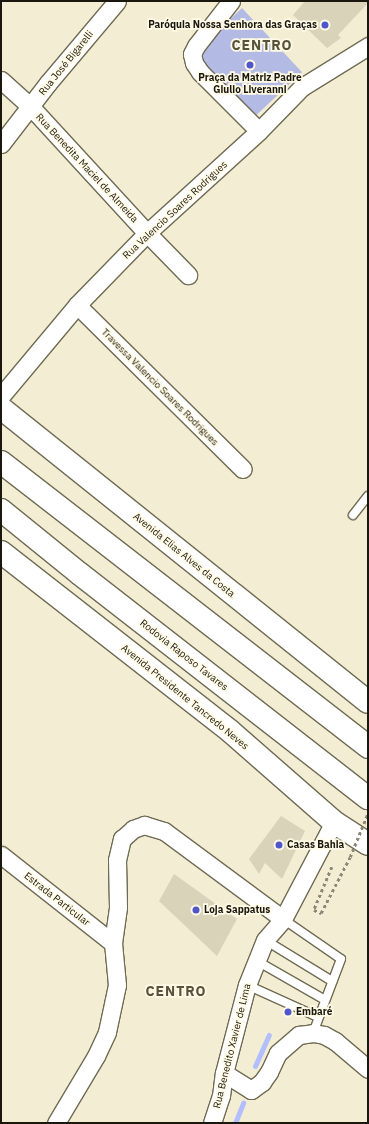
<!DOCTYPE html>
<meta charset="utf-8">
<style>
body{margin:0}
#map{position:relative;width:369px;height:1124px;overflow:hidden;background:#f3edd3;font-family:"IBM Plex Sans",sans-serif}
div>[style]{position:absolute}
.green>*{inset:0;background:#b3bbe4;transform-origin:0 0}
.stream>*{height:5px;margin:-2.5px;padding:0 2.5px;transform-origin:2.5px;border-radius:2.5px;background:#b2beff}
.building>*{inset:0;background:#d9d3ba}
.path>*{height:2.5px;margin-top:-1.25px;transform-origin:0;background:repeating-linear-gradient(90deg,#8c8876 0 3px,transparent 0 6px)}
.roads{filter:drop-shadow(1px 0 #706b54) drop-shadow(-1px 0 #706b54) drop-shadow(0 1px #706b54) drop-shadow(0 -1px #706b54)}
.service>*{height:8px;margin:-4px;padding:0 4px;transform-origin:4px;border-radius:4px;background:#fff}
.minor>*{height:17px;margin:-8.5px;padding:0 8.5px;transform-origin:8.5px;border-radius:8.5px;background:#fff}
.secondary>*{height:22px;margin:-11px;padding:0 11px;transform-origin:11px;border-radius:11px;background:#fff}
.motorway>*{height:22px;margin:-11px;padding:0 11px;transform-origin:11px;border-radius:11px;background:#fff}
.path-bridge>*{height:2.5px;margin-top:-1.25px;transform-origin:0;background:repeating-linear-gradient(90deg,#8c8876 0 3px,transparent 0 6px)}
.dots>*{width:11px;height:11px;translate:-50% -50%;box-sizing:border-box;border:2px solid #fffae5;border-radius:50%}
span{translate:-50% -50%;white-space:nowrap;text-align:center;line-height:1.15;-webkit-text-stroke:3.5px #fffae5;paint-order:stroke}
.poi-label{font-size:10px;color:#1a170e;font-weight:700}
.right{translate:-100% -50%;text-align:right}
.left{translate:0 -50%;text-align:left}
.street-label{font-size:10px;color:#1a170e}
.district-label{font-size:14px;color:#57523c;font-weight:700;letter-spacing:1px}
.frame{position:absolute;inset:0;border:2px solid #1a170e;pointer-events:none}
</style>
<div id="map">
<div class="green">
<div style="left:242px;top:8px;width:88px;height:67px;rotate:47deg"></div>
</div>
<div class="stream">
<div style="left:255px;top:1066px;width:34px;rotate:-66deg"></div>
<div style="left:235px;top:1123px;width:22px;rotate:-68deg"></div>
</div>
<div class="building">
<div style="clip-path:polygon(305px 1px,368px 1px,368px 3px,338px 35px,341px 38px,327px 48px,293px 15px)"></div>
<div style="clip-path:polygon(281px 816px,305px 831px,282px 879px,265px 863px,259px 874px,249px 859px)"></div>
<div style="clip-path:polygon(174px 874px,237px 919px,217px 956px,159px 901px)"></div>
</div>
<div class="path">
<div style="left:332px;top:867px;width:47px;rotate:112.7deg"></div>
<div style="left:314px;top:910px;width:8px;rotate:23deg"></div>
<div style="left:321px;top:913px;width:63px;rotate:-62.6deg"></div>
</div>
<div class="roads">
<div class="service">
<div style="left:353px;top:515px;width:24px;rotate:-52deg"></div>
<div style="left:283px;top:919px;width:70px;rotate:34.6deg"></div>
<div style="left:341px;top:959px;width:79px;rotate:110.7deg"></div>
<div style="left:265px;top:940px;width:79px;rotate:31.5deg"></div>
<div style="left:257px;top:961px;width:78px;rotate:29.8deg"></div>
<div style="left:247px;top:985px;width:78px;rotate:24.3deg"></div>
</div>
<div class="minor">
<div style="left:231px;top:1px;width:57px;rotate:127.9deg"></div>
<div style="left:196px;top:46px;width:9px;rotate:117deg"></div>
<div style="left:192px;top:54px;width:9px;rotate:77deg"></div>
<div style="left:194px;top:63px;width:11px;rotate:56deg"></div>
<div style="left:200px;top:72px;width:83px;rotate:45deg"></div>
<div style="left:1px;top:80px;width:40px;rotate:42deg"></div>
<div style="left:31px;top:107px;width:171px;rotate:47.4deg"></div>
<div style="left:147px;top:233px;width:59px;rotate:45.7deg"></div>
<div style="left:1px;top:144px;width:77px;rotate:-52.4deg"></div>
<div style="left:48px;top:83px;width:107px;rotate:-49.9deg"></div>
<div style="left:77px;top:305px;width:233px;rotate:44.7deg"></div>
<div style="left:1px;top:396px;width:119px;rotate:-50.1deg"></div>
<div style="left:77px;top:305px;width:100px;rotate:-45.8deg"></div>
<div style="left:147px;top:233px;width:151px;rotate:-42.3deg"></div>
<div style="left:259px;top:131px;width:62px;rotate:-45.7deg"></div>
<div style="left:302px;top:87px;width:78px;rotate:-31.8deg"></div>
<div style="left:1px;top:855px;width:142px;rotate:38.2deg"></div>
<div style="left:224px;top:1073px;width:32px;rotate:32deg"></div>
<div style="left:251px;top:1090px;width:14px;rotate:-36deg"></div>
<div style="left:262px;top:1082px;width:12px;rotate:-55deg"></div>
<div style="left:269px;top:1072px;width:21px;rotate:-65deg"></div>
<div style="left:278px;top:1053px;width:28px;rotate:-41deg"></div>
<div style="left:299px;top:1035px;width:14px;rotate:-8deg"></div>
<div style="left:313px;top:1033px;width:11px;rotate:10deg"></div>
<div style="left:324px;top:1035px;width:13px;rotate:29deg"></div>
<div style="left:335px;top:1041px;width:43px;rotate:40.3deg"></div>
<div style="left:56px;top:1123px;width:78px;rotate:-59.2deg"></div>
<div style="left:96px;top:1056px;width:26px;rotate:-65deg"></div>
<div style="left:107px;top:1032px;width:48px;rotate:-78deg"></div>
<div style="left:117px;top:985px;width:42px;rotate:-95.4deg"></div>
<div style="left:113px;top:943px;width:36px;rotate:-82deg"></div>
<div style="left:118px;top:907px;width:47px;rotate:-91.2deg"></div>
<div style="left:117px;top:860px;width:22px;rotate:-77deg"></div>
<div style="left:122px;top:839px;width:15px;rotate:-42deg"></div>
<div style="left:133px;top:829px;width:12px;rotate:-20deg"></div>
<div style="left:144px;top:825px;width:21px;rotate:17deg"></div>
<div style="left:164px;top:831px;width:148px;rotate:36.5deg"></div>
<div style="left:212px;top:1123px;width:28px;rotate:-72deg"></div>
<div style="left:221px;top:1096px;width:23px;rotate:-83deg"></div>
<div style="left:224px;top:1073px;width:91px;rotate:-75.4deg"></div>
<div style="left:247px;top:985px;width:48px;rotate:-68.2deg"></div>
<div style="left:265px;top:940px;width:28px;rotate:-49deg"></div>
<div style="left:283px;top:919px;width:110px;rotate:-62.3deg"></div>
</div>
<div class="secondary">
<div style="left:1px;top:408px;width:470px;rotate:38.7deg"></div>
<div style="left:1px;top:552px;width:291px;rotate:38deg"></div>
<div style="left:230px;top:731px;width:138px;rotate:41.2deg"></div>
<div style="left:334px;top:822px;width:40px;rotate:32.9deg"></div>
</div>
<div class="motorway">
<div style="left:1px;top:462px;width:465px;rotate:37.8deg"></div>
<div style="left:1px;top:510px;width:102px;rotate:39deg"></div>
<div style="left:80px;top:574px;width:365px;rotate:37.9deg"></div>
</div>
</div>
<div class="path-bridge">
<div style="left:350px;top:857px;width:48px;rotate:-67.8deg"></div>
</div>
<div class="dots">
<div style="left:325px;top:25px;background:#4f55cb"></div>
<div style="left:250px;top:65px;background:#4f55cb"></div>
<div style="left:279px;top:845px;background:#4f55cb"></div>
<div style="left:196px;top:910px;background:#4f55cb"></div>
<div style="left:288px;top:1012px;background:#4f55cb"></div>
</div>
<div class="poi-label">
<span class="right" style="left:317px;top:25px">Paróquia Nossa Senhora das Graças</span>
<span style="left:250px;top:83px">Praça da Matriz Padre<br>Giulio Liveranni</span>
<span class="left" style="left:287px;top:845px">Casas Bahia</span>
<span class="left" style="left:204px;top:910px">Loja Sappatus</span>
<span class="left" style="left:296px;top:1012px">Embaré</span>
</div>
<div class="street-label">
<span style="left:66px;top:63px;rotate:-51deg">Rua José Bigarelli</span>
<span style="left:87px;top:168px;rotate:47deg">Rua Benedita Maciel de Almeida</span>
<span style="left:175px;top:210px;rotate:-43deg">Rua Valencio Soares Rodrigues</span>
<span style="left:160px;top:387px;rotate:45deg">Travessa Valencio Soares Rodrigues</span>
<span style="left:184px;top:555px;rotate:39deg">Avenida Elias Alves da Costa</span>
<span style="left:184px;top:655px;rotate:38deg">Rodovia Raposo Tavares</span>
<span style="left:185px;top:697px;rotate:39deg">Avenida Presidente Tancredo Neves</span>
<span style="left:57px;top:899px;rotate:38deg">Estrada Particular</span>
<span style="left:232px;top:1046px;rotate:-76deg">Rua Benedito Xavier de Lima</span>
</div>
<div class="district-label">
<span style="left:262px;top:45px">CENTRO</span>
<span style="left:176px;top:991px">CENTRO</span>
</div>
<div class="frame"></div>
</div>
